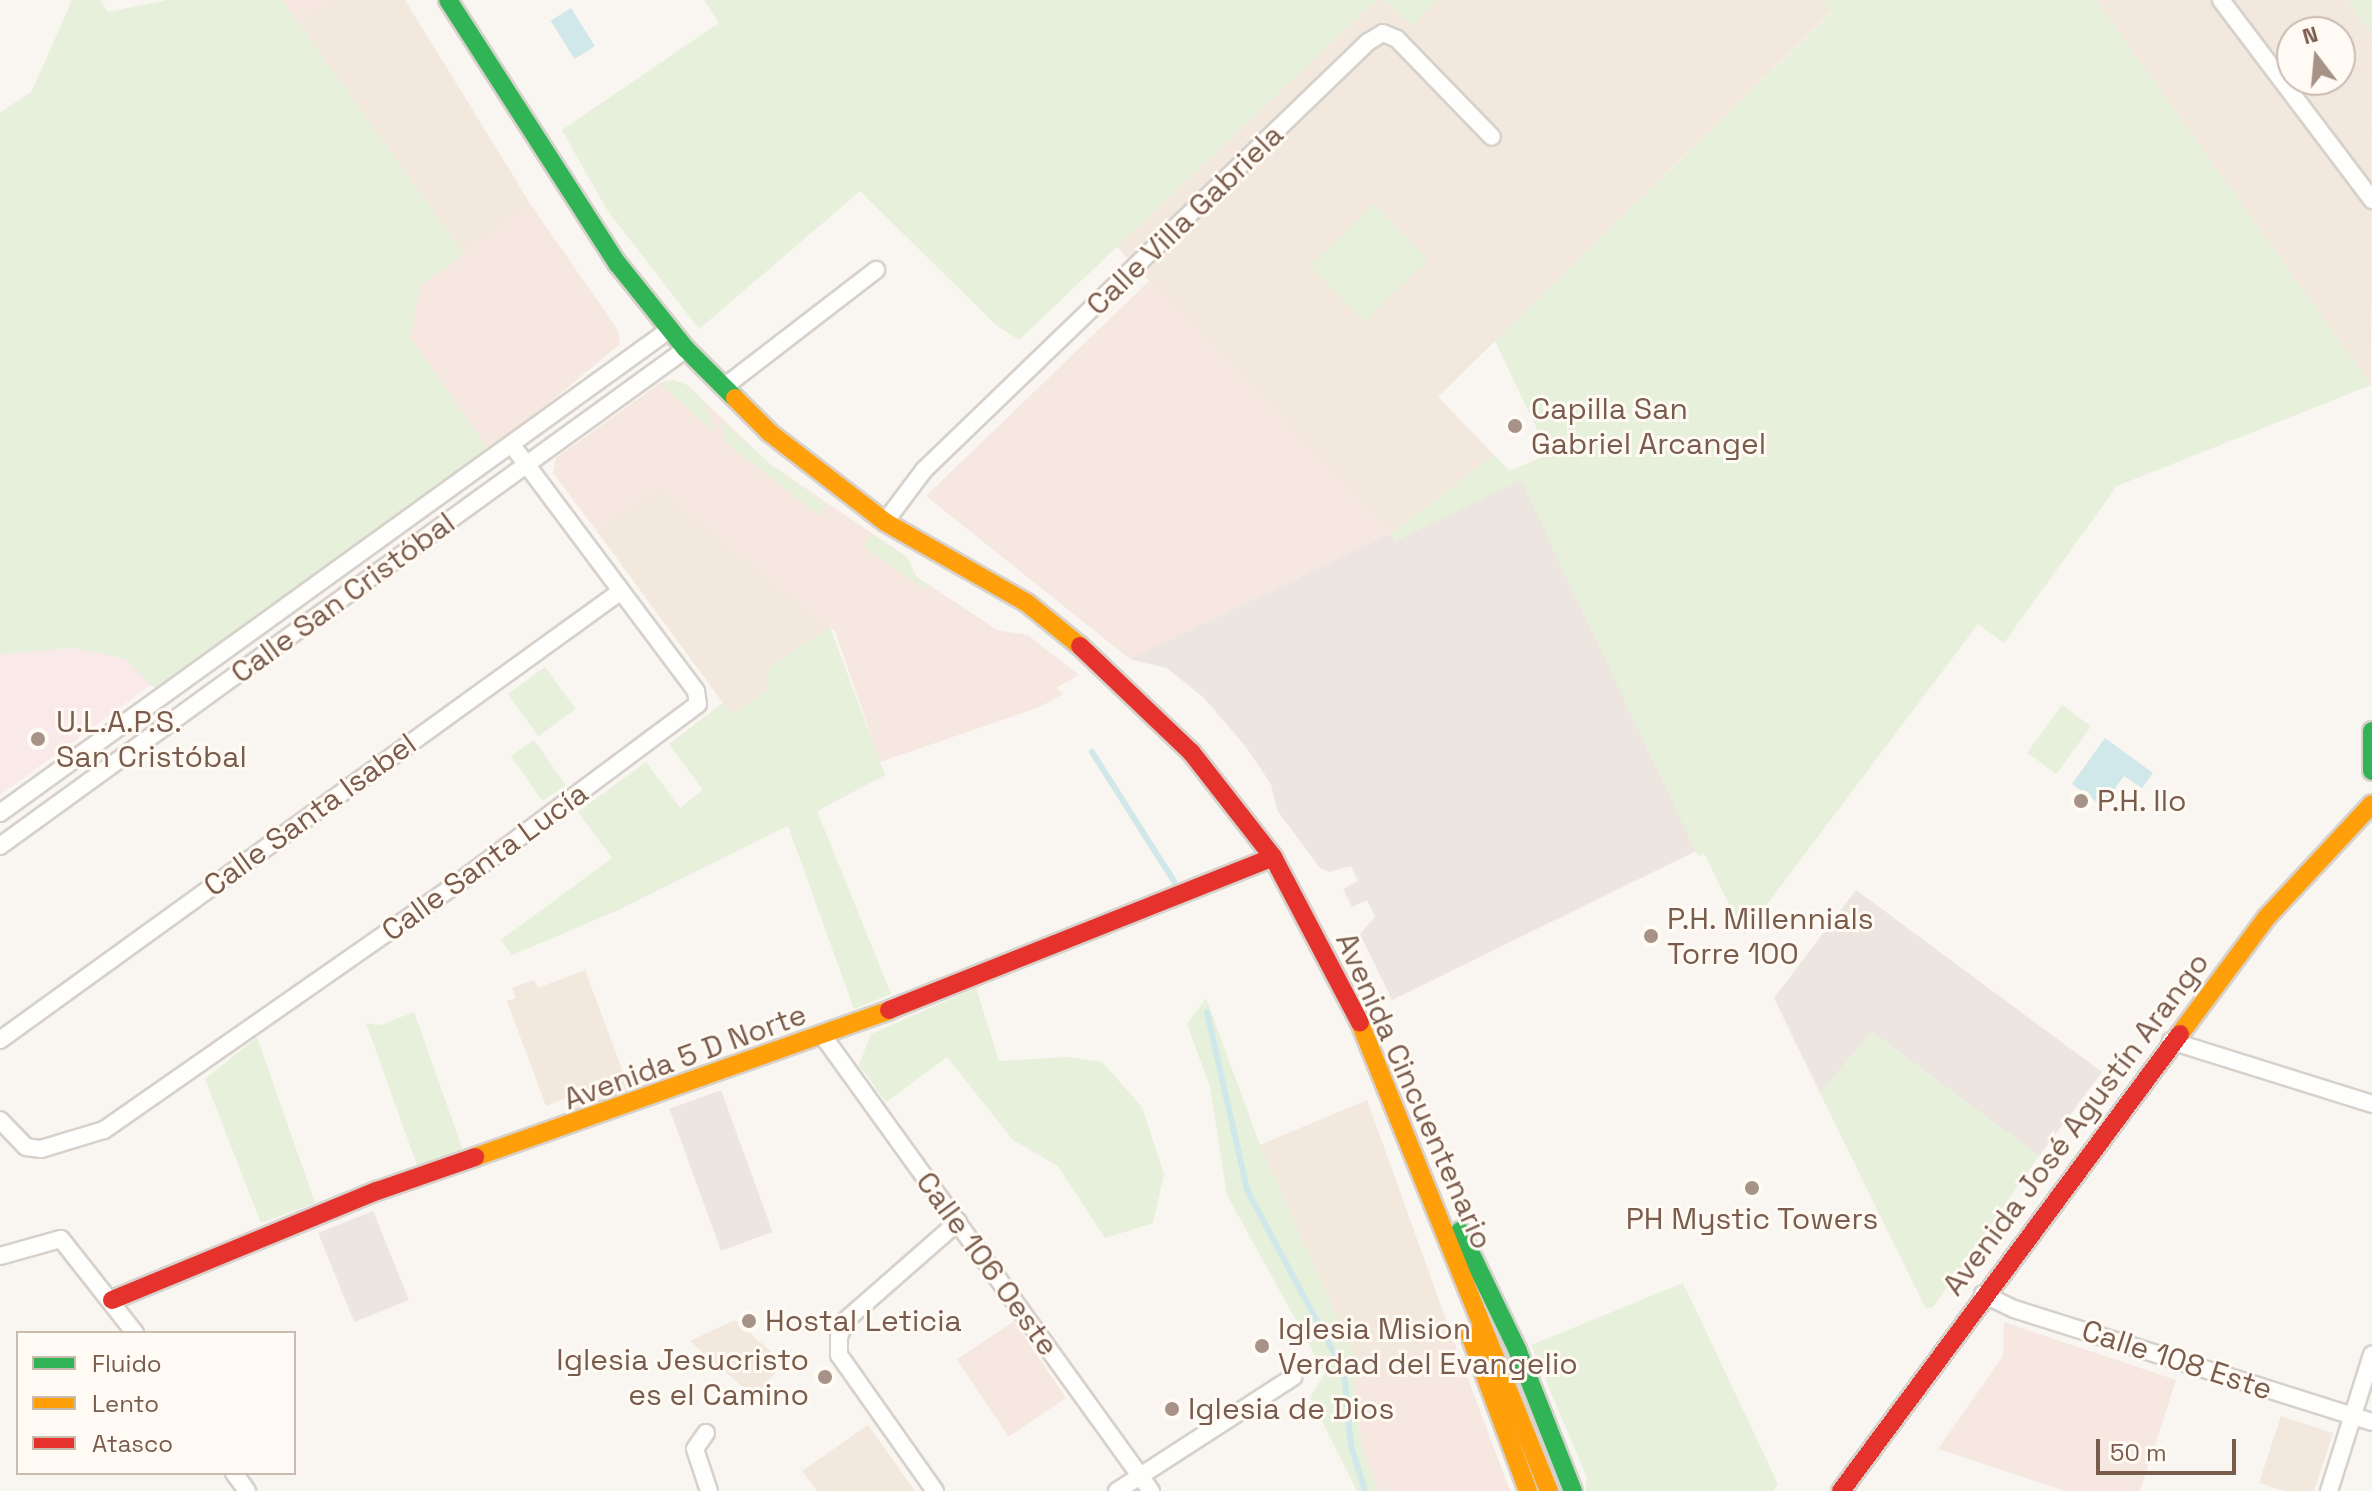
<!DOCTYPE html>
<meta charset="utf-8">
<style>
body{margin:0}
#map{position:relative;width:2372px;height:1491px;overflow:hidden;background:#f9f5f0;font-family:"Space Grotesk",sans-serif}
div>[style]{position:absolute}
.residential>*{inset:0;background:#f2e8de}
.commercial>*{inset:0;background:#f6e8e1;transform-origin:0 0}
.industrial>*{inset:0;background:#ede5e0;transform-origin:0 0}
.medical>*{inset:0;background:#fae9e9}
.green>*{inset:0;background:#e7f0db;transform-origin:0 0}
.water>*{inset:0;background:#d0e8ea;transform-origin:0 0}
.stream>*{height:6px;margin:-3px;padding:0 3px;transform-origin:3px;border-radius:3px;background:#d0e8ea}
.roads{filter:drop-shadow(2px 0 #d7d1cb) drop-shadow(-2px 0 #d7d1cb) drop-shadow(0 2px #d7d1cb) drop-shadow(0 -2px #d7d1cb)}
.street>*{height:16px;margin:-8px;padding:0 8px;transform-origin:8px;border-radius:8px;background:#fefefd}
.fast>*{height:18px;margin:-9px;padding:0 9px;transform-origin:9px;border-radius:9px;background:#30b455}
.slow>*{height:18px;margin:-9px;padding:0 9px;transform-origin:9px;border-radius:9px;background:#ff9f0a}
.jam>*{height:18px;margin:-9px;padding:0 9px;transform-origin:9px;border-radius:9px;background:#e5322d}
.dots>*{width:22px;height:22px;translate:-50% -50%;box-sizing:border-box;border:4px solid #fffaf3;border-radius:50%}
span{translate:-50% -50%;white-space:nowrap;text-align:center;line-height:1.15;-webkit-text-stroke:6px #fffaf3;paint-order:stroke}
.street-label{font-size:30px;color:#7a5c4d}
.poi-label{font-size:30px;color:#7a5c4d}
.left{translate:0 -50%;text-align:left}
.right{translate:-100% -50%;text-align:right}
.legend{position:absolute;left:16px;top:1331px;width:280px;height:144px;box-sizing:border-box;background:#fffaf3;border:2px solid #cabbb1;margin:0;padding:10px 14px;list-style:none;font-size:24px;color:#7a5c4d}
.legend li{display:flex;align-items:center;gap:16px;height:40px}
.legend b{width:40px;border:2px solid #cabbb1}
.north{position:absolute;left:2276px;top:16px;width:80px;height:80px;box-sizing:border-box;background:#fffaf3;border:2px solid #cabbb1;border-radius:50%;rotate:344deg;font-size:22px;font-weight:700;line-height:32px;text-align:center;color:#7a5c4d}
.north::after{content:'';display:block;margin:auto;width:28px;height:36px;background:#a69286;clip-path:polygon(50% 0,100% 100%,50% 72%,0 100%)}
.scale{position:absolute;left:2096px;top:1439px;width:140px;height:36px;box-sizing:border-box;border:4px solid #7a5c4d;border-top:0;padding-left:10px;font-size:24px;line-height:28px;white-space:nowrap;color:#7a5c4d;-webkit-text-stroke:6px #fffaf3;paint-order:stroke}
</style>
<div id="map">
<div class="residential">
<div style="clip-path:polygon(329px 0,405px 0,531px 205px,464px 254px,297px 22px)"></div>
<div style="clip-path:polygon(1376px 0,1384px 0,1412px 25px,1438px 0,1821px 0,1832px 11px,1438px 397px,1494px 455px,1391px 533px,1117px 247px)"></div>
<div style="clip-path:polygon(evenodd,2096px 0,2347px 0,2372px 35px,2371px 385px,2096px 0,2292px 32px,2340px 32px,2340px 80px,2292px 80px,2292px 32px)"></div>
<div style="clip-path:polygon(658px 487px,830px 627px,769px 668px,767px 689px,732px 715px,596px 530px)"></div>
<div style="clip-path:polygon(585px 970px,630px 1091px,574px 1112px,569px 1097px,546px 1106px,507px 1001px,516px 998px,512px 988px,534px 980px,538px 988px)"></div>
<div style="clip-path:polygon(1367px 1100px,1453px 1339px,1364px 1376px,1260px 1145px)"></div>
<div style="clip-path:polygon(735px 1320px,784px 1363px,754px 1397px,690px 1341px)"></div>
<div style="clip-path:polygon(2281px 1416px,2333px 1433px,2314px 1491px,2285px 1491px,2259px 1483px)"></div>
<div style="clip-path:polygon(868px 1425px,915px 1491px,817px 1491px,802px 1471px)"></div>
</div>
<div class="commercial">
<div style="clip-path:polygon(282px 0,329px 0,297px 22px)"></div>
<div style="clip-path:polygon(531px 205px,618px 330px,620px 344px,490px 452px,410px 337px,420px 285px)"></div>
<div style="clip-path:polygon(1150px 280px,1391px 533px,1130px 659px,926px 496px)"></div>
<div style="clip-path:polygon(673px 380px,687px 385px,770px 464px,907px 557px,917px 577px,997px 630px,1028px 635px,1079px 675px,1056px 688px,1063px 694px,1040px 707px,880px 762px,835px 631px,658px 487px,596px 530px,553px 473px,556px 458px,660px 383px)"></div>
<div style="left:1014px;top:1321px;width:93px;height:69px;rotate:56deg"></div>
<div style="clip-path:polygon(2004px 1322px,2176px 1380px,2140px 1491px,2065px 1491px,1938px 1449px,2003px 1356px)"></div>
<div style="clip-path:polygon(1453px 1339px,1510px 1491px,1378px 1491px,1362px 1448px,1354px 1379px)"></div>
</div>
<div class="industrial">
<div style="clip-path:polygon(1521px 480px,1696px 851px,1392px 1000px,1360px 934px,1375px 917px,1367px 900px,1352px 907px,1343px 889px,1358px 881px,1351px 866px,1329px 872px,1320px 868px,1277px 810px,1271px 784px,1246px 747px,1204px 698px,1167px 668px,1130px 659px,1391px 533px,1395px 541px)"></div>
<div style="clip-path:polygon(1856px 890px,2102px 1072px,2039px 1156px,1872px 1032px,1820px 1093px,1774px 998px)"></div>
<div style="left:721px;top:1090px;width:151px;height:55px;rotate:70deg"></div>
<div style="left:373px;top:1211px;width:96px;height:59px;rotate:68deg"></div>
</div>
<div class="medical">
<div style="clip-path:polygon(74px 648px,126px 659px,152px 684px,0 795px,0 654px)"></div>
</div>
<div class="green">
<div style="clip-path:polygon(72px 0,100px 0,108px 12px,167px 0,282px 0,464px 254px,420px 286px,410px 337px,490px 452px,157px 691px,126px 659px,74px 648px,0 654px,0 113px,32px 91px)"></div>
<div style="clip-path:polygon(704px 0,1376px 0,1019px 340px,997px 326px,860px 191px,699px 329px,607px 210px,562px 130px,719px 23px)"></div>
<div style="clip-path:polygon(1384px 0,1438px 0,1412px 26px)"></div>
<div style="clip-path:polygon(1821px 0,2096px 0,2371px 385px,2117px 486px,2004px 643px,1978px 624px,1744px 935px,1704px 853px,1698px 856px,1521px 481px,1395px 541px,1391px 533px,1494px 455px,1510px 471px,1549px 454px,1495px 341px,1832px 12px)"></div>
<div style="clip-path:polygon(2347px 0,2372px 0,2372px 35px)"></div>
<div style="left:1374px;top:204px;width:78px;height:89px;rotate:46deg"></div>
<div style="clip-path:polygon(673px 380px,687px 385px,707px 405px,714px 432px,660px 383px)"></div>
<div style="clip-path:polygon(721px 420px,770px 464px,826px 505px,819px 515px,727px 444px)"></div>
<div style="clip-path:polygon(871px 534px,907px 557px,916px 577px,929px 585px,927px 590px,864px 547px)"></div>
<div style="clip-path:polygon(830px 627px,885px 775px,817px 811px,891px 994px,854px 1009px,788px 826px,616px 911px,512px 955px,501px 940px,612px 858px,578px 812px,646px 762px,680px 808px,703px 790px,669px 744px,723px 703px,732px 715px,767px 689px,769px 668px)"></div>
<div style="left:545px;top:667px;width:52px;height:46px;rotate:54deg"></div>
<div style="left:2062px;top:705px;width:36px;height:59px;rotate:36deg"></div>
<div style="left:534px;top:740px;width:55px;height:28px;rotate:55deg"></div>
<div style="clip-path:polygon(976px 988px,999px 1061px,1068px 1057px,1102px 1062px,1142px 1107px,1164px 1174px,1153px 1223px,1105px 1238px,1058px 1166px,1013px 1140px,947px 1057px,886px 1102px,859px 1065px,871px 1034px)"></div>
<div style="clip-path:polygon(1206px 998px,1260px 1145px,1364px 1376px,1354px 1380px,1362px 1448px,1378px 1491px,1357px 1491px,1310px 1397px,1325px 1373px,1227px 1195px,1210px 1087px,1187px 1024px)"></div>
<div style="clip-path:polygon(414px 1012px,464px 1153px,418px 1168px,366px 1023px,381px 1025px)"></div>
<div style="clip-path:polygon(1872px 1032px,2039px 1156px,1933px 1307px,1926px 1309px,1820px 1093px)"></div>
<div style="clip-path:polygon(257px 1037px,315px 1203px,261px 1223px,205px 1079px)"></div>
<div style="clip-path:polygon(1683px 1283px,1778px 1484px,1772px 1491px,1585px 1491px,1587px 1478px,1531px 1345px)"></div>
</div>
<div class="water">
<div style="left:571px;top:8px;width:45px;height:24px;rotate:58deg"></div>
<div style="clip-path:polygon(2105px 738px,2153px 773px,2142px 788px,2124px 776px,2102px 806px,2072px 784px)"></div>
</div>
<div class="stream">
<div style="left:1092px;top:752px;width:153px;rotate:57.6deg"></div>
<div style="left:1207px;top:1012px;width:182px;rotate:77.3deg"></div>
<div style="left:1247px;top:1190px;width:206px;rotate:61.9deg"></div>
<div style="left:1344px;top:1372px;width:74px;rotate:84.6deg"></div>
<div style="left:1351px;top:1446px;width:47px;rotate:72.7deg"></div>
</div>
<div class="roads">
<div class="street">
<div style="left:2221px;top:0;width:251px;rotate:52.9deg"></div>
<div style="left:724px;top:387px;width:192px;rotate:-37.6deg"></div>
<div style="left:885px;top:522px;width:65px;rotate:-53.1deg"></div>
<div style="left:924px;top:470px;width:617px;rotate:-43.95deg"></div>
<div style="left:1368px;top:42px;width:17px;rotate:-31deg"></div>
<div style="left:1383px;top:33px;width:15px;rotate:23deg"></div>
<div style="left:1397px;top:39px;width:136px;rotate:45.9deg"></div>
<div style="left:0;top:813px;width:825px;rotate:-35.83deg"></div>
<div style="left:0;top:846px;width:847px;rotate:-35.92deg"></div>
<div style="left:823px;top:1036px;width:561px;rotate:54.21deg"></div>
<div style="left:0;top:1040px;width:766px;rotate:-35.87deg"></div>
<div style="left:2171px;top:1041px;width:211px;rotate:17.4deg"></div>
<div style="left:0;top:1120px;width:37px;rotate:46deg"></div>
<div style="left:26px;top:1147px;width:15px;rotate:8deg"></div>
<div style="left:41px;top:1149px;width:66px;rotate:-16.8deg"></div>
<div style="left:104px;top:1130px;width:442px;rotate:-34.9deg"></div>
<div style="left:466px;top:877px;width:289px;rotate:-36.7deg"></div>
<div style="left:698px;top:704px;width:13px;rotate:-99deg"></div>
<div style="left:696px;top:691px;width:307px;rotate:-126.8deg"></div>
<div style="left:0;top:1256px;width:63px;rotate:-15.6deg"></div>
<div style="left:61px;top:1239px;width:120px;rotate:51.8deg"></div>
<div style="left:1983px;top:1294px;width:34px;rotate:26deg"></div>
<div style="left:2014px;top:1309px;width:375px;rotate:17.5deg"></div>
<div style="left:706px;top:1433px;width:19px;rotate:125deg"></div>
<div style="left:695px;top:1449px;width:44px;rotate:71.6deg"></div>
<div style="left:234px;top:1473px;width:22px;rotate:54deg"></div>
<div style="left:935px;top:1491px;width:166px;rotate:-125.2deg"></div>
<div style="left:839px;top:1355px;width:18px;rotate:-90deg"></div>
<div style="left:839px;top:1337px;width:18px;rotate:-68deg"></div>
<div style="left:846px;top:1320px;width:149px;rotate:-41.2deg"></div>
<div style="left:1117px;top:1491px;width:210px;rotate:-32.9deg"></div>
<div style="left:2329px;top:1491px;width:143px;rotate:-72.5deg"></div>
</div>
<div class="fast">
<div style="left:448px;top:0;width:313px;rotate:57.3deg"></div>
<div style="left:617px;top:263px;width:110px;rotate:51.3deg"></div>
<div style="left:686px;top:349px;width:69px;rotate:45deg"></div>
<div style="left:2372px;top:731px;width:40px;rotate:90deg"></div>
<div style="left:1460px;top:1231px;width:131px;rotate:64.2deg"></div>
<div style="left:1517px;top:1349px;width:153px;rotate:68.5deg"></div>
</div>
<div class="slow">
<div style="left:735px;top:398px;width:49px;rotate:45deg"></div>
<div style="left:770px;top:433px;width:145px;rotate:37.7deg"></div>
<div style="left:885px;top:522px;width:163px;rotate:29.7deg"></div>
<div style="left:1027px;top:603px;width:68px;rotate:39.1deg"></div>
<div style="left:1360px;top:1023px;width:505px;rotate:68.01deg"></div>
<div style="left:2180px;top:1034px;width:146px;rotate:-53.4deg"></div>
<div style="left:2267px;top:917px;width:154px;rotate:-47.1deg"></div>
<div style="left:475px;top:1157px;width:439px;rotate:-19.5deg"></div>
<div style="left:1470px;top:1335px;width:166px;rotate:69.6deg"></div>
</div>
<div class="jam">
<div style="left:1080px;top:646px;width:153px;rotate:43.7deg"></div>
<div style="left:1191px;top:752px;width:133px;rotate:52deg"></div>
<div style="left:1273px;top:857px;width:187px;rotate:62.3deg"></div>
<div style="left:889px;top:1010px;width:413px;rotate:-21.7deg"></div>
<div style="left:112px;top:1300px;width:287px;rotate:-22.4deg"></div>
<div style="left:377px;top:1191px;width:104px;rotate:-19.1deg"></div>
<div style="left:1841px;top:1491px;width:569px;rotate:-53.43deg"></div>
</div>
</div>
<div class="dots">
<div style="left:1515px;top:426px;background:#a69286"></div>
<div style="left:38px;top:739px;background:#a69286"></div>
<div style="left:2081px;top:801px;background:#a69286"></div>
<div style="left:1651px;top:936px;background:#a69286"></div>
<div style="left:1752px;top:1188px;background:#a69286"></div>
<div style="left:749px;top:1321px;background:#a69286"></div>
<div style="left:1262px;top:1346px;background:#a69286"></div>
<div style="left:825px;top:1377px;background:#a69286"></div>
<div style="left:1172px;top:1409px;background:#a69286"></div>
</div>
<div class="street-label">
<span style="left:1185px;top:220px;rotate:-44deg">Calle Villa Gabriela</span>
<span style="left:343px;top:598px;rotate:-36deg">Calle San Cristóbal</span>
<span style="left:310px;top:815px;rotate:-36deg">Calle Santa Isabel</span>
<span style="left:485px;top:862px;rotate:-36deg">Calle Santa Lucía</span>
<span style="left:685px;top:1057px;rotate:-20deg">Avenida 5 D Norte</span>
<span style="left:1414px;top:1091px;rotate:66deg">Avenida Cincuentenario</span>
<span style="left:2076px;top:1124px;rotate:-53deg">Avenida José Agustín Arango</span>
<span style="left:987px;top:1264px;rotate:54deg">Calle 106 Oeste</span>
<span style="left:2177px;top:1360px;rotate:18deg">Calle 108 Este</span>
</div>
<div class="poi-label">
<span class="left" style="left:1531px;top:426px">Capilla San<br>Gabriel Arcangel</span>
<span class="left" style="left:56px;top:739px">U.L.A.P.S.<br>San Cristóbal</span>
<span class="left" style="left:2097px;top:801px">P.H. Ilo</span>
<span class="left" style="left:1667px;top:936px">P.H. Millennials<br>Torre 100</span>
<span style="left:1752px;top:1219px">PH Mystic Towers</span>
<span class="left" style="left:765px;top:1321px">Hostal Leticia</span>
<span class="left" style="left:1278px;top:1346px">Iglesia Mision<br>Verdad del Evangelio</span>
<span class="right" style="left:809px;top:1377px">Iglesia Jesucristo<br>es el Camino</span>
<span class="left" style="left:1188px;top:1409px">Iglesia de Dios</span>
</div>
<ul class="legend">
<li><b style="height:10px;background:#30b455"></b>Fluido</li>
<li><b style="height:10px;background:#ff9f0a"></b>Lento</li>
<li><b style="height:10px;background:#e5322d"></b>Atasco</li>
</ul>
<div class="north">N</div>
<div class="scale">50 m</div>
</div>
